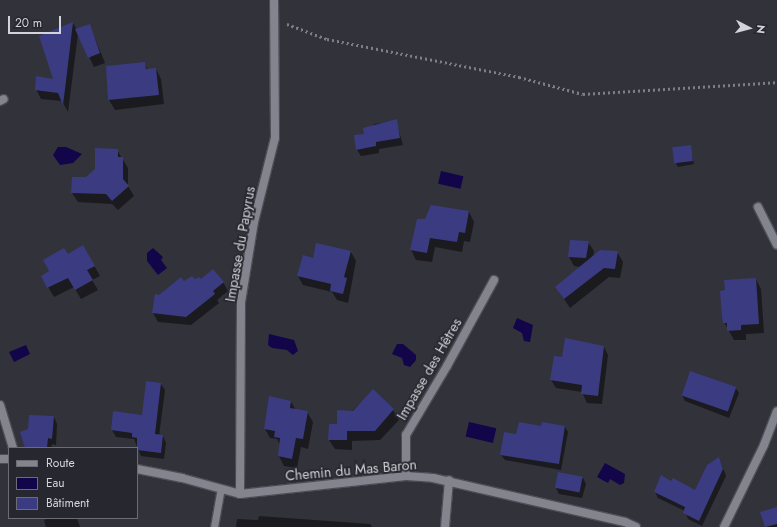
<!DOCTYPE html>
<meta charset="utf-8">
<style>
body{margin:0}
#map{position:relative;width:777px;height:527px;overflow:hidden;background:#31323a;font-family:Jost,sans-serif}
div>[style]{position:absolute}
.water>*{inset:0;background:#13054a;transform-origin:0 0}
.shadow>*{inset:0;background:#0007}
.building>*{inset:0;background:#3b3b81;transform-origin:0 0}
.path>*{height:2.5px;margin-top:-1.25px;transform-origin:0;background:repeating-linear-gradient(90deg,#7e7f85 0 2px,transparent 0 5px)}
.roads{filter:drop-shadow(1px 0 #4d4e55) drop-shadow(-1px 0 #4d4e55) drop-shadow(0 1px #4d4e55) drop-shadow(0 -1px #4d4e55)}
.lane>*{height:7px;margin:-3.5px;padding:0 3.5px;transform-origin:3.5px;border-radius:3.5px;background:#83848d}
.street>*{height:8px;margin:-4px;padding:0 4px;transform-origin:4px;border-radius:4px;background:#83848d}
span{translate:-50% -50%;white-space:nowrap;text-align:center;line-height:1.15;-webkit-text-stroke:3.5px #27282f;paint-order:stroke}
.street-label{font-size:14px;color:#d3d4d9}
.legend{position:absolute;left:8px;top:447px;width:130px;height:72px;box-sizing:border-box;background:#27282f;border:1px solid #6c6d73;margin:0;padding:5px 7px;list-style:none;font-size:12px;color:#d3d4d9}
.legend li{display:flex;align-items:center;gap:8px;height:20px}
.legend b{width:20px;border:1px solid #6c6d73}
.north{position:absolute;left:729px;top:8px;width:40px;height:40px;-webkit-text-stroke:3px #27282f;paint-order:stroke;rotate:96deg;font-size:11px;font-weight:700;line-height:16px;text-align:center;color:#d3d4d9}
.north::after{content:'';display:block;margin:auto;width:14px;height:18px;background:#d3d4d9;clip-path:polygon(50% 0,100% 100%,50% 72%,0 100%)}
.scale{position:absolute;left:8px;top:16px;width:53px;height:18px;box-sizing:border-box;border:2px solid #d3d4d9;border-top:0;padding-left:5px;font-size:12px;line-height:14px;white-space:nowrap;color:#d3d4d9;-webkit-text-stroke:3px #27282f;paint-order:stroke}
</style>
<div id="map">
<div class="water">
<div style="clip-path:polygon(58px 147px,66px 147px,82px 154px,73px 163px,60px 165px,53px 155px)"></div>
<div style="left:441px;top:171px;width:23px;height:13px;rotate:13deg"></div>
<div style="clip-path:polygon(153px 248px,163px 257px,161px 260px,167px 268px,158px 275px,147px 261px,147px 253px)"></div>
<div style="clip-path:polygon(517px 318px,533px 325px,530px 342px,524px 341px,522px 333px,513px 328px)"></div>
<div style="clip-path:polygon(269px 334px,294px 340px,298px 351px,293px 355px,287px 350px,272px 348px,268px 345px)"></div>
<div style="clip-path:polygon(397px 344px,403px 344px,416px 355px,416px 360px,410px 367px,404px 365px,402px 358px,392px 354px)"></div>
<div style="clip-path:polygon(26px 345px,30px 354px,14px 362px,9px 352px)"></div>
<div style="left:469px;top:422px;width:28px;height:15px;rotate:13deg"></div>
<div style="clip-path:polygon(605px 463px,625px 474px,624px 483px,620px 485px,610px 479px,608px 483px,597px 477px)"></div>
</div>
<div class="shadow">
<div style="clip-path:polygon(73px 23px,77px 30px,90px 26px,105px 63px,94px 67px,78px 34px,68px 112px,62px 101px,41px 99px,36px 89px,55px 80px)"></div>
<div style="clip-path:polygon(144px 63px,148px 70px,156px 69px,161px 79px,164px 104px,115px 110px,109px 100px,107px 67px)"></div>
<div style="clip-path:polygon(396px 121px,403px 145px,379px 149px,379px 153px,361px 156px,357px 150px,374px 124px)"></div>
<div style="clip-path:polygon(690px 146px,694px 164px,678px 167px,676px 164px)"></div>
<div style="clip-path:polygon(117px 150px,128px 168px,128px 186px,134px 196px,118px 210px,112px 204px,78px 202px,72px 193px,73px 178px,86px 178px)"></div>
<div style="clip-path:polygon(469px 212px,474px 222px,470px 242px,464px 241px,462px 252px,435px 247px,432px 262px,416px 260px,411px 250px,426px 220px)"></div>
<div style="clip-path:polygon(588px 242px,594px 251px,593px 257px,617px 252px,623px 262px,620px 278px,609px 277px,570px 308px,556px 287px,581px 267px,574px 266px,569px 257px)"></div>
<div style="clip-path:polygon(83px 246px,100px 276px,92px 280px,98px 290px,81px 299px,74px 287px,54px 297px,42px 277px)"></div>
<div style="clip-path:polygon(351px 252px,356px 261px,348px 303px,337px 300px,332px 292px,303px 285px,298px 276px,314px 259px)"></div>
<div style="clip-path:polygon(756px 279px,761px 289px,764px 333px,746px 334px,746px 340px,734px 340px,724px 322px)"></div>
<div style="clip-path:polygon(201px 280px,223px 282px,228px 291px,217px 300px,219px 303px,191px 325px,158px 322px,153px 313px,159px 296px,184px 282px)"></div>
<div style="clip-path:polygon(604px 347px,608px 355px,602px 404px,587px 403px,582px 392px,556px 388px,551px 380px,563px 358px)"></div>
<div style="clip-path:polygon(690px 372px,735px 387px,739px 393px,729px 418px,685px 401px,682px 395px)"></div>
<div style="clip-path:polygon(161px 384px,165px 390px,159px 436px,163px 436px,166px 443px,164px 459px,141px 456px,134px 439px,116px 437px,112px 430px,143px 416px)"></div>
<div style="clip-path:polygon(373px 391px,393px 410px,399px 420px,380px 440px,352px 441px,352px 450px,335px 449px,329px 440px,338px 425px)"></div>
<div style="clip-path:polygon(291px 402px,296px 410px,307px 412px,313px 422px,308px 449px,301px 447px,297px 468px,284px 466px,279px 456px,280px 445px,277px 439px,270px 438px,265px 429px)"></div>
<div style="clip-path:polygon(54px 417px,57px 424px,56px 445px,52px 444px,51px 448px,26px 448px,29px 430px)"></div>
<div style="clip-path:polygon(541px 427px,565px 427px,568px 432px,561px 470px,505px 460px,501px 455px,517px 436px)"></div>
<div style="clip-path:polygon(719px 458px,726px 476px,702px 526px,688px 519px,685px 511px,658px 498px,655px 492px,671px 482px,696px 491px)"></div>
<div style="clip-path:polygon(583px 478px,586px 484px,582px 498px,559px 494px,556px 488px)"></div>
<div style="clip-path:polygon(777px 508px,777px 527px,767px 527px,761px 513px)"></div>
<div style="clip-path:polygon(259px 516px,370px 524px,372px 527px,236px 527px,237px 519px,258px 520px)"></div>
<div style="clip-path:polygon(50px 518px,77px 518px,80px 527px,46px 527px,44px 520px)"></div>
</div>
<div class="building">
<div style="clip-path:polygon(73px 22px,66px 81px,63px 105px,58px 93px,35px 90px,36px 76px,53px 79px,39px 36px)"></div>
<div style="clip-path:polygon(90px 24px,100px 53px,88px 58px,75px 29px)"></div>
<div style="clip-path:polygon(145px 62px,146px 69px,156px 68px,159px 95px,108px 100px,106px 66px)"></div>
<div style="clip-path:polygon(397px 119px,400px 138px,376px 142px,376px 146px,356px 150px,354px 135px,364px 134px,363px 128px)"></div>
<div style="left:691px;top:145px;width:16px;height:19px;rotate:83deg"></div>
<div style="clip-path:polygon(95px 148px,118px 149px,118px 157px,123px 157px,123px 179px,129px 186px,112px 201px,106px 194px,71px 193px,72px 177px,86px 177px,95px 169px)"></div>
<div style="clip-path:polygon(431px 205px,469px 211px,465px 233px,459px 232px,457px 242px,430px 238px,427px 253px,410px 250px,417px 219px,425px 219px)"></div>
<div style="clip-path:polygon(570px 240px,589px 241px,586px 258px,568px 257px)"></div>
<div style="clip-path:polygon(316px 243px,351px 251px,344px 277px,347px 278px,343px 294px,330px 291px,331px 284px,297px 276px,303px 255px,313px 258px)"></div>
<div style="clip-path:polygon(83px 245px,95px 266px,87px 270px,93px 280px,75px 290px,68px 278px,47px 288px,41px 276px,49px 271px,43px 260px,64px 248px,68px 254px)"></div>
<div style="clip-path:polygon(600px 250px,618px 251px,615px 269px,604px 268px,564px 299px,555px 287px)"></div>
<div style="clip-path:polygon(213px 269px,224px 282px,213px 291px,215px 294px,186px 317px,152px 313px,155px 294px,159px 295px,181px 277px,184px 281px,192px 276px,195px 279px,199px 277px,201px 279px)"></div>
<div style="clip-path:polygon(756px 278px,759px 324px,741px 325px,741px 330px,727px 331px,727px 323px,723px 323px,722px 317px,720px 291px,725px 290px,724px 280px)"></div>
<div style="clip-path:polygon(565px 338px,604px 346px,598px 396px,581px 394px,582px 385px,550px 380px,554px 356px,562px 357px)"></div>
<div style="left:690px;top:371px;width:49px;height:26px;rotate:19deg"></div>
<div style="clip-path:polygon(146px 381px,161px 383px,155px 434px,163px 435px,161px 453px,137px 450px,137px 438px,132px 437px,132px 433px,111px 430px,113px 411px,142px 415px)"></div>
<div style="clip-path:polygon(373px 389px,394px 409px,375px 431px,347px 431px,347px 440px,328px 440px,329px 424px,337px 424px,337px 410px,353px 411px)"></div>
<div style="clip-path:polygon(269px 396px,291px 401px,290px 408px,308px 411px,303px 439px,296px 438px,292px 459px,278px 456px,280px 438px,274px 437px,275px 431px,264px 429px)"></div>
<div style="clip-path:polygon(29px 415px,54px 416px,52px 439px,48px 438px,47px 448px,25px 448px,20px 432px,28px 429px)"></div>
<div style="clip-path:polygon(519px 422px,541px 426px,542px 422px,565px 426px,559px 464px,500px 455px,504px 432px,516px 434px)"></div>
<div style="clip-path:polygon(719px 457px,723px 469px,699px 521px,683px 513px,685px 507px,654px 492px,661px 475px,671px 481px,673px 478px,695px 490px,707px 465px)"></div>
<div style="left:558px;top:472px;width:25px;height:16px;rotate:11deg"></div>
<div style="clip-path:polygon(777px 507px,777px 524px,765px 527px,760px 512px)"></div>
</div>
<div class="path">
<div style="left:287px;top:24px;width:43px;rotate:20.6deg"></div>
<div style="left:327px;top:39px;width:196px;rotate:11.2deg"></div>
<div style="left:519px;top:77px;width:66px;rotate:14.9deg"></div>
<div style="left:583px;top:94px;width:194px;rotate:-3.5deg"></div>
</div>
<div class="roads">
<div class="lane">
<div style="left:214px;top:527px;width:39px;rotate:-80deg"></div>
</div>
<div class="street">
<div style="left:0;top:101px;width:4px;rotate:-27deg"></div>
<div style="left:758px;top:207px;width:42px;rotate:63.4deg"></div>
<div style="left:0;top:405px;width:45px;rotate:73.2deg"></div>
<div style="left:0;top:459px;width:9px"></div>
<div style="left:137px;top:469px;width:46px;rotate:11.3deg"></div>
<div style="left:182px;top:478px;width:60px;rotate:15.4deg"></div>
<div style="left:240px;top:494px;width:167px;rotate:-6.2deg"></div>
<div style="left:406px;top:476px;width:27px;rotate:4deg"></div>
<div style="left:433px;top:478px;width:197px;rotate:12.9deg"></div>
<div style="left:625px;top:522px;width:12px;rotate:24deg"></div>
<div style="left:406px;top:476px;width:41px;rotate:-90deg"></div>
<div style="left:406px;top:435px;width:80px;rotate:-59.3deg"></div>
<div style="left:447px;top:366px;width:98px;rotate:-61.3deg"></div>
<div style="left:240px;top:494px;width:192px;rotate:-89.7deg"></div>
<div style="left:241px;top:302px;width:81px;rotate:-80.8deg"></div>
<div style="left:254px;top:222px;width:87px;rotate:-76deg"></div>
<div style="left:275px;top:138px;width:138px;rotate:-90.4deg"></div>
<div style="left:445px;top:527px;width:47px;rotate:-85.1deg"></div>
<div style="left:724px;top:527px;width:91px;rotate:-64deg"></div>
<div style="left:764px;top:445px;width:36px;rotate:-69deg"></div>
</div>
</div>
<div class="street-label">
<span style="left:240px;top:244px;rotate:-80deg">Impasse du Papyrus</span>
<span style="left:429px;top:369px;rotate:-60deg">Impasse des Hêtres</span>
<span style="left:351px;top:470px;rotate:-5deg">Chemin du Mas Baron</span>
</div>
<ul class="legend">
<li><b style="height:5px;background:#83848d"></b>Route</li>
<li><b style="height:11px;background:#13054a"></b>Eau</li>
<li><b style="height:11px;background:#3b3b81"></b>Bâtiment</li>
</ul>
<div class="north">N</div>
<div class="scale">20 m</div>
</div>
